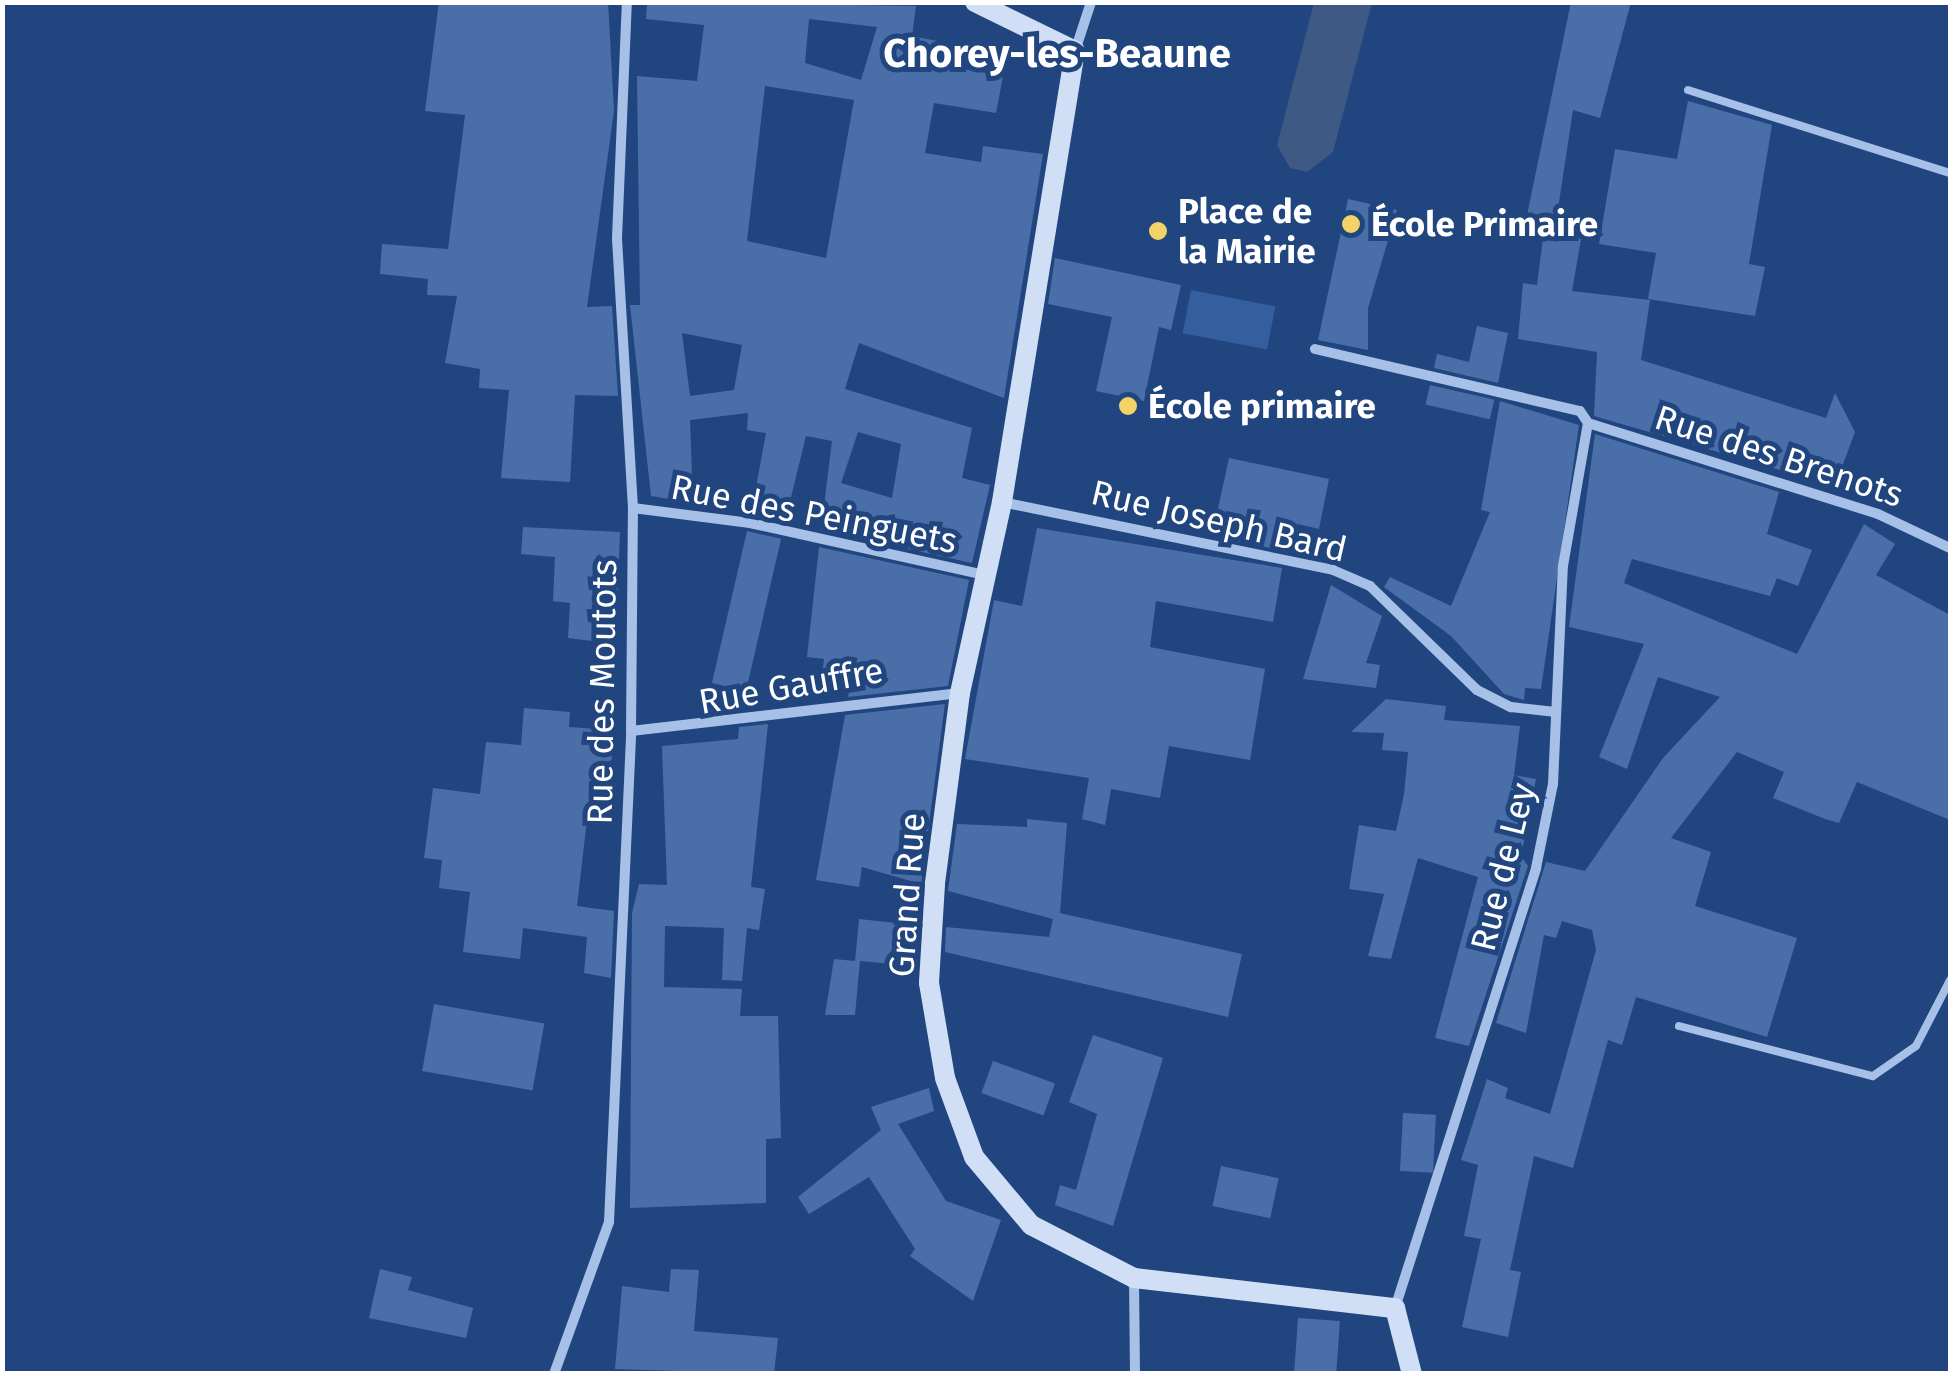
<!DOCTYPE html>
<meta charset="utf-8">
<style>
body{margin:0}
#map{position:relative;width:1953px;height:1376px;overflow:hidden;background:#21457f;font-family:"Fira Sans",sans-serif}
div>[style]{position:absolute}
.green>*{inset:0;background:#345e9d;transform-origin:0 0}
.water>*{inset:0;background:#3e5a84}
.building>*{inset:0;background:#4a6fa8;transform-origin:0 0}
.lane>*{height:8px;margin:-4px;padding:0 4px;transform-origin:4px;border-radius:4px;background:#a6c0e7}
.street>*{height:10px;margin:-5px;padding:0 5px;transform-origin:5px;border-radius:5px;background:#a6c0e7}
.secondary>*{height:20px;margin:-10px;padding:0 10px;transform-origin:10px;border-radius:10px;background:#d0def6}
.dots>*{width:28px;height:28px;translate:-50% -50%;box-sizing:border-box;border:5px solid #21457f;border-radius:50%}
span{translate:-50% -50%;white-space:nowrap;text-align:center;line-height:1.15;-webkit-text-stroke:10px #21457f;paint-order:stroke}
.poi-label{font-size:35px;color:#fff;font-weight:700}
.left{translate:0 -50%;text-align:left}
.street-label{font-size:35px;color:#fff}
.quarter-label{font-size:40px;color:#fff;font-weight:700}
.frame{position:absolute;inset:0;border:5px solid #fff;pointer-events:none}
</style>
<div id="map">
<div class="green">
<div style="left:1191px;top:290px;width:86px;height:44px;rotate:11deg"></div>
</div>
<div class="water">
<div style="clip-path:polygon(1314px 3px,1372px 3px,1333px 152px,1307px 172px,1290px 168px,1277px 145px)"></div>
</div>
<div class="building">
<div style="clip-path:polygon(439px 2px,608px 2px,614px 111px,587px 307px,612px 306px,618px 396px,575px 395px,570px 482px,501px 478px,509px 390px,479px 388px,480px 369px,445px 363px,457px 296px,427px 295px,428px 279px,380px 274px,382px 244px,448px 249px,465px 115px,425px 111px)"></div>
<div style="clip-path:polygon(evenodd,647px 2px,916px 6px,912px 36px,937px 41px,939px 65px,1003px 76px,996px 113px,934px 103px,925px 153px,981px 162px,983px 146px,1043px 154px,1004px 398px,859px 343px,845px 389px,972px 428px,962px 478px,990px 485px,972px 563px,821px 530px,832px 441px,806px 436px,785px 522px,751px 514px,766px 433px,747px 430px,748px 413px,690px 420px,693px 503px,651px 496px,630px 305px,640px 305px,637px 76px,697px 81px,704px 25px,646px 19px,647px 2px,809px 19px,877px 27px,861px 80px,805px 63px,809px 19px,647px 2px,765px 86px,854px 100px,826px 258px,747px 241px,765px 86px,647px 2px,682px 333px,742px 345px,734px 390px,690px 396px,682px 333px,647px 2px,858px 432px,901px 444px,892px 498px,841px 483px,858px 432px)"></div>
<div style="clip-path:polygon(1571px 2px,1631px 2px,1600px 118px,1573px 110px,1556px 222px,1526px 220px)"></div>
<div style="clip-path:polygon(1688px 101px,1772px 125px,1749px 264px,1765px 267px,1755px 316px,1648px 299px,1656px 253px,1599px 244px,1615px 149px,1677px 159px)"></div>
<div style="clip-path:polygon(1348px 199px,1397px 210px,1368px 308px,1368px 350px,1318px 340px)"></div>
<div style="clip-path:polygon(1545px 223px,1583px 228px,1572px 291px,1650px 300px,1641px 360px,1826px 418px,1835px 393px,1855px 432px,1835px 486px,1594px 416px,1597px 352px,1518px 339px,1523px 283px,1537px 285px)"></div>
<div style="clip-path:polygon(1055px 258px,1181px 285px,1171px 330px,1159px 327px,1144px 401px,1096px 391px,1112px 317px,1048px 304px)"></div>
<div style="clip-path:polygon(1477px 326px,1508px 333px,1498px 383px,1434px 368px,1437px 354px,1469px 362px)"></div>
<div style="left:1430px;top:385px;width:66px;height:20px;rotate:13deg"></div>
<div style="clip-path:polygon(1500px 401px,1579px 425px,1541px 689px,1525px 688px,1524px 700px,1504px 694px,1451px 636px,1384px 587px,1390px 577px,1451px 606px,1490px 512px,1481px 510px)"></div>
<div style="clip-path:polygon(1595px 434px,1779px 492px,1767px 534px,1812px 550px,1798px 586px,1777px 578px,1770px 596px,1632px 559px,1624px 583px,1797px 654px,1864px 524px,1895px 544px,1876px 575px,1950px 615px,1950px 820px,1857px 782px,1839px 823px,1825px 819px,1773px 798px,1784px 772px,1737px 752px,1671px 838px,1711px 852px,1695px 906px,1797px 938px,1767px 1037px,1636px 997px,1622px 1045px,1608px 1040px,1573px 1168px,1534px 1156px,1510px 1270px,1521px 1272px,1508px 1337px,1462px 1327px,1481px 1239px,1464px 1236px,1478px 1165px,1461px 1160px,1487px 1079px,1508px 1088px,1505px 1098px,1550px 1114px,1596px 950px,1592px 930px,1562px 921px,1556px 938px,1544px 935px,1526px 1033px,1496px 1023px,1546px 862px,1585px 871px,1663px 758px,1720px 697px,1658px 677px,1627px 769px,1599px 757px,1644px 644px,1569px 627px)"></div>
<div style="clip-path:polygon(1229px 458px,1329px 479px,1319px 529px,1298px 524px,1285px 551px,1212px 536px)"></div>
<div style="clip-path:polygon(523px 527px,620px 532px,616px 644px,568px 638px,570px 603px,553px 601px,555px 557px,521px 554px)"></div>
<div style="clip-path:polygon(1037px 528px,1282px 568px,1273px 622px,1156px 601px,1150px 647px,1265px 669px,1250px 760px,1169px 746px,1160px 798px,1111px 789px,1105px 825px,1082px 819px,1089px 778px,965px 759px,994px 600px,1022px 606px)"></div>
<div style="left:747px;top:531px;width:35px;height:156px;rotate:13deg"></div>
<div style="clip-path:polygon(819px 547px,969px 580px,948px 686px,848px 697px,851px 679px,822px 676px,824px 659px,807px 657px)"></div>
<div style="clip-path:polygon(1331px 585px,1382px 616px,1366px 663px,1380px 665px,1376px 688px,1303px 679px)"></div>
<div style="clip-path:polygon(1386px 699px,1446px 706px,1444px 720px,1520px 726px,1514px 775px,1536px 779px,1521px 856px,1528px 866px,1469px 1046px,1435px 1038px,1478px 877px,1418px 858px,1391px 959px,1368px 956px,1384px 894px,1349px 889px,1359px 825px,1396px 831px,1404px 794px,1408px 752px,1382px 750px,1384px 733px,1351px 732px)"></div>
<div style="clip-path:polygon(945px 704px,921px 884px,862px 867px,859px 887px,816px 880px,845px 715px)"></div>
<div style="clip-path:polygon(524px 708px,570px 712px,569px 727px,613px 730px,610px 796px,590px 794px,577px 906px,614px 911px,611px 978px,584px 973px,587px 937px,523px 928px,520px 959px,463px 952px,470px 892px,439px 888px,442px 860px,424px 858px,433px 788px,480px 794px,486px 742px,521px 745px)"></div>
<div style="clip-path:polygon(768px 724px,751px 887px,765px 889px,759px 930px,747px 928px,742px 981px,722px 980px,724px 928px,665px 926px,664px 987px,742px 989px,740px 1016px,778px 1016px,781px 1138px,766px 1139px,766px 1203px,630px 1208px,632px 913px,639px 884px,667px 885px,662px 746px,738px 739px,739px 727px)"></div>
<div style="clip-path:polygon(1027px 819px,1067px 823px,1060px 913px,1242px 954px,1228px 1017px,945px 952px,946px 927px,1049px 937px,1053px 919px,948px 891px,957px 824px,1027px 827px)"></div>
<div style="clip-path:polygon(859px 919px,896px 923px,892px 964px,860px 961px,855px 1015px,825px 1015px,834px 959px,855px 961px)"></div>
<div style="left:434px;top:1004px;width:112px;height:68px;rotate:10deg"></div>
<div style="clip-path:polygon(1093px 1035px,1163px 1058px,1113px 1226px,1055px 1205px,1060px 1185px,1076px 1190px,1097px 1114px,1069px 1102px)"></div>
<div style="left:993px;top:1061px;width:66px;height:34px;rotate:20deg"></div>
<div style="clip-path:polygon(929px 1088px,934px 1111px,898px 1124px,946px 1201px,1001px 1220px,973px 1301px,910px 1256px,915px 1249px,869px 1177px,809px 1214px,798px 1197px,881px 1130px,871px 1107px)"></div>
<div style="left:1403px;top:1113px;width:33px;height:58px;rotate:3deg"></div>
<div style="left:1221px;top:1166px;width:59px;height:41px;rotate:12deg"></div>
<div style="clip-path:polygon(380px 1269px,412px 1277px,408px 1290px,473px 1308px,466px 1338px,369px 1318px)"></div>
<div style="clip-path:polygon(671px 1269px,699px 1270px,694px 1331px,778px 1338px,774px 1374px,615px 1369px,622px 1286px,669px 1292px)"></div>
<div style="left:1298px;top:1318px;width:42px;height:56px;rotate:4deg"></div>
</div>
<div class="lane">
<div style="left:1688px;top:90px;width:275px;rotate:17.6deg"></div>
<div style="left:1679px;top:1026px;width:200px;rotate:14.5deg"></div>
<div style="left:1873px;top:1076px;width:52px;rotate:-34.9deg"></div>
<div style="left:1916px;top:1046px;width:74px;rotate:-62.7deg"></div>
</div>
<div class="street">
<div style="left:1075px;top:51px;width:52px;rotate:-71.9deg"></div>
<div style="left:1315px;top:349px;width:272px;rotate:13.2deg"></div>
<div style="left:1580px;top:411px;width:14px;rotate:56deg"></div>
<div style="left:1588px;top:423px;width:304px;rotate:17.4deg"></div>
<div style="left:1878px;top:514px;width:80px;rotate:25.3deg"></div>
<div style="left:1002px;top:502px;width:338px;rotate:11.6deg"></div>
<div style="left:1333px;top:570px;width:40px;rotate:23.4deg"></div>
<div style="left:1370px;top:586px;width:149px;rotate:44.2deg"></div>
<div style="left:1477px;top:690px;width:38px;rotate:27deg"></div>
<div style="left:1511px;top:707px;width:45px;rotate:6.3deg"></div>
<div style="left:633px;top:508px;width:118px;rotate:7.3deg"></div>
<div style="left:750px;top:523px;width:241px;rotate:12.5deg"></div>
<div style="left:631px;top:731px;width:331px;rotate:-6.6deg"></div>
<div style="left:1134px;top:1278px;width:96px;rotate:89.4deg"></div>
<div style="left:1395px;top:1308px;width:462px;rotate:-72.2deg"></div>
<div style="left:1536px;top:868px;width:86px;rotate:-78.6deg"></div>
<div style="left:1553px;top:784px;width:218px;rotate:-87.4deg"></div>
<div style="left:1563px;top:566px;width:145px;rotate:-80.1deg"></div>
<div style="left:554px;top:1374px;width:162px;rotate:-70.1deg"></div>
<div style="left:609px;top:1222px;width:491px;rotate:-87.4deg"></div>
<div style="left:631px;top:731px;width:223px;rotate:-89.5deg"></div>
<div style="left:633px;top:508px;width:270px;rotate:-93.4deg"></div>
<div style="left:617px;top:238px;width:236px;rotate:-87.6deg"></div>
</div>
<div class="secondary">
<div style="left:975px;top:2px;width:111px;rotate:26.1deg"></div>
<div style="left:1075px;top:51px;width:457px;rotate:99.2deg"></div>
<div style="left:1002px;top:502px;width:196px;rotate:102.4deg"></div>
<div style="left:960px;top:693px;width:193px;rotate:97.5deg"></div>
<div style="left:935px;top:884px;width:99px;rotate:93.5deg"></div>
<div style="left:929px;top:983px;width:96px;rotate:80.4deg"></div>
<div style="left:945px;top:1078px;width:84px;rotate:69.8deg"></div>
<div style="left:974px;top:1157px;width:89px;rotate:50deg"></div>
<div style="left:1031px;top:1225px;width:116px;rotate:27.2deg"></div>
<div style="left:1134px;top:1278px;width:263px;rotate:6.6deg"></div>
<div style="left:1395px;top:1308px;width:68px;rotate:75.6deg"></div>
</div>
<div class="dots">
<div style="left:1351px;top:224px;background:#f3d267"></div>
<div style="left:1158px;top:231px;background:#f3d267"></div>
<div style="left:1128px;top:406px;background:#f3d267"></div>
</div>
<div class="poi-label">
<span class="left" style="left:1178px;top:231px">Place de<br>la Mairie</span>
<span class="left" style="left:1371px;top:224px">École Primaire</span>
<span class="left" style="left:1148px;top:406px">École primaire</span>
</div>
<div class="street-label">
<span style="left:1779px;top:456px;rotate:18deg">Rue des Brenots</span>
<span style="left:814px;top:514px;rotate:11deg">Rue des Peinguets</span>
<span style="left:1219px;top:521px;rotate:13deg">Rue Joseph Bard</span>
<span style="left:791px;top:686px;rotate:-10deg">Rue Gauffre</span>
<span style="left:602px;top:692px;rotate:-89deg">Rue des Moutots</span>
<span style="left:1503px;top:867px;rotate:-76deg">Rue de Ley</span>
<span style="left:907px;top:895px;rotate:-86deg">Grand Rue</span>
</div>
<div class="quarter-label">
<span style="left:1057px;top:54px">Chorey-les-Beaune</span>
</div>
<div class="frame"></div>
</div>
